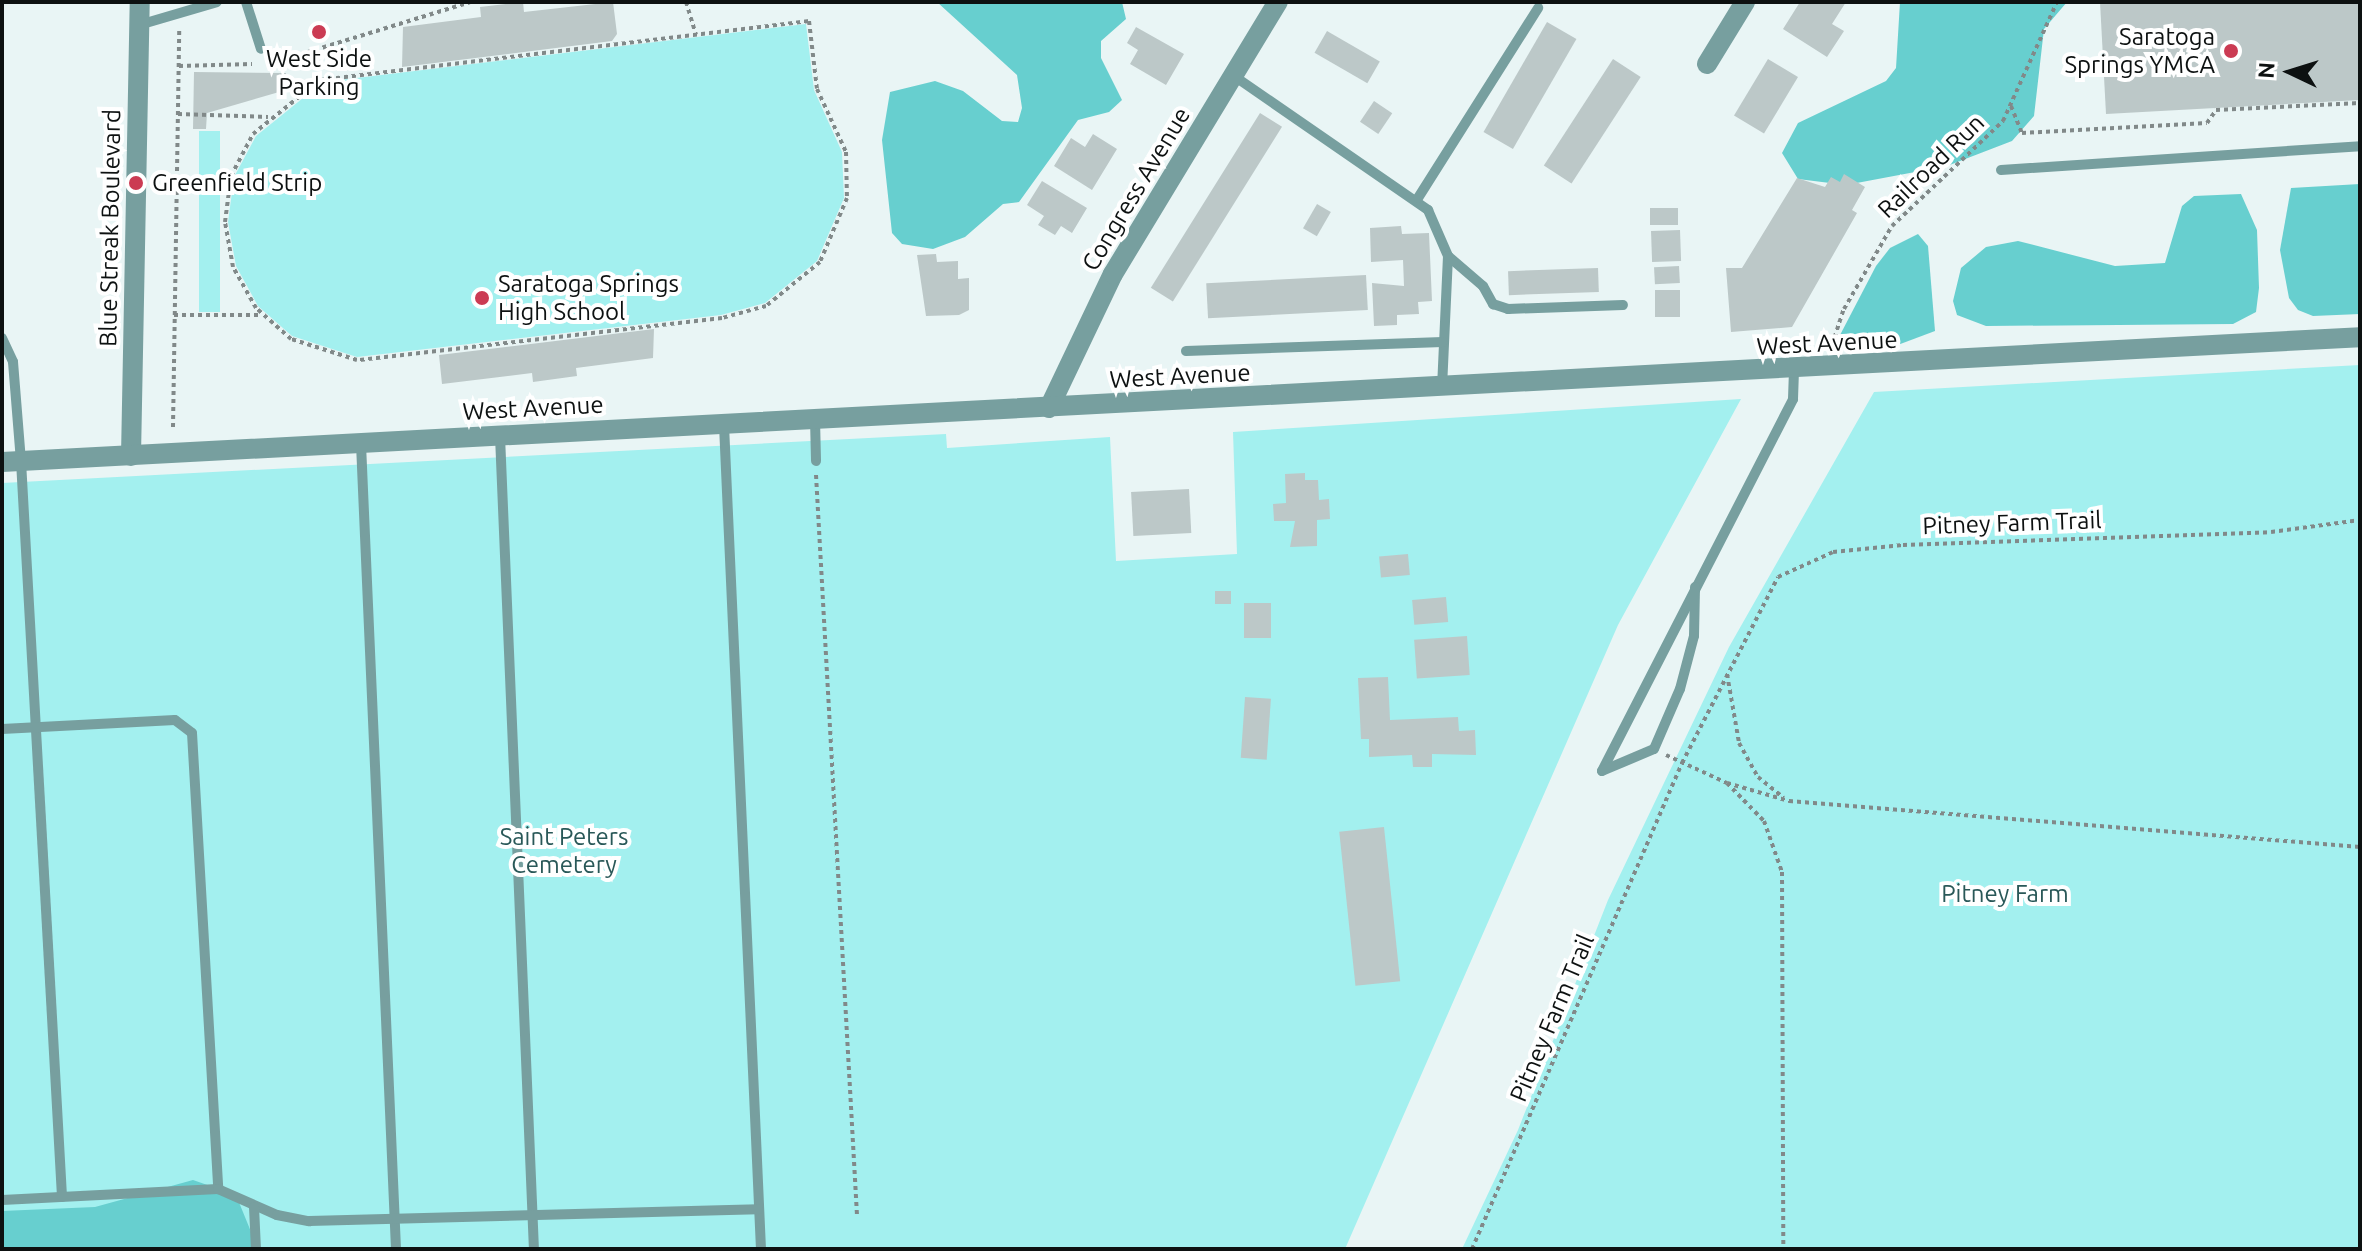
<!DOCTYPE html>
<style>
body{margin:0}
#map{position:relative;width:2362px;height:1251px;overflow:hidden;background:#e9f5f5;font-family:Ubuntu,sans-serif}
div>[style]{position:absolute}
.green>*{inset:0;background:#a3f0ef;transform-origin:0 0}
.forest>*{inset:0;background:#67cfcf}
.building>*{inset:0;background:#bcc8c8;transform-origin:0 0}
.path>*{height:4px;margin-top:-2px;transform-origin:0;background:repeating-linear-gradient(90deg,#818989 0 4px,transparent 0 8px)}
.service>*{height:10px;margin:-5px;padding:0 5px;transform-origin:5px;border-radius:5px;background:#779f9f}
.minor>*{height:20px;margin:-10px;padding:0 10px;transform-origin:10px;border-radius:10px;background:#779f9f}
.tertiary>*{height:20px;margin:-10px;padding:0 10px;transform-origin:10px;border-radius:10px;background:#779f9f}
.dots>*{width:22px;height:22px;translate:-50% -50%;box-sizing:border-box;border:4px solid #fff;border-radius:50%}
span{translate:-50% -50%;white-space:nowrap;text-align:center;line-height:1.15;-webkit-text-stroke:8px #fff;paint-order:stroke}
.poi-label{font-size:24px;color:#0d1111}
.right{translate:-100% -50%;text-align:right}
.left{translate:0 -50%;text-align:left}
.street-label{font-size:24px;color:#0d1111}
.park-label{font-size:24px;color:#295858}
.frame{position:absolute;inset:0;border:4px solid #0d1111;pointer-events:none}
.north{position:absolute;left:2250px;top:32px;width:80px;height:80px;-webkit-text-stroke:6px #fff;paint-order:stroke;rotate:274deg;font-size:22px;font-weight:700;line-height:32px;text-align:center;color:#0d1111}
.north::after{content:'';display:block;margin:auto;width:28px;height:36px;background:#0d1111;clip-path:polygon(50% 0,100% 100%,50% 72%,0 100%)}
</style>
<div id="map">
<div class="green">
<div style="clip-path:polygon(806px 24px,814px 90px,842px 152px,844px 198px,817px 261px,765px 303px,721px 315px,357px 357px,292px 336px,258px 306px,236px 266px,228px 222px,234px 177px,256px 136px,308px 94px,307px 84px)"></div>
<div style="left:199px;top:131px;width:21px;height:181px"></div>
<div style="clip-path:polygon(2360px 365px,2360px 1249px,1462px 1249px,1518px 1130px,1608px 900px,1729px 647px,1874px 392px)"></div>
<div style="clip-path:polygon(1741px 399px,1618px 625px,1345px 1249px,236px 1249px,2px 1233px,2px 483px,946px 434px,947px 448px,1110px 437px,1116px 561px,1237px 554px,1233px 432px)"></div>
</div>
<div class="forest">
<div style="clip-path:polygon(937px 2px,1122px 2px,1126px 19px,1101px 41px,1101px 58px,1122px 100px,1109px 112px,1078px 120px,1019px 202px,1003px 204px,965px 237px,933px 249px,902px 244px,892px 233px,882px 140px,890px 92px,935px 81px,963px 91px,1002px 121px,1018px 122px,1022px 108px,1017px 75px)"></div>
<div style="clip-path:polygon(1900px 2px,2067px 2px,2044px 29px,2034px 116px,2012px 141px,1947px 166px,1846px 185px,1798px 179px,1782px 153px,1798px 123px,1886px 81px,1896px 68px)"></div>
<div style="clip-path:polygon(2360px 184px,2360px 314px,2313px 316px,2298px 310px,2289px 298px,2280px 250px,2291px 188px)"></div>
<div style="clip-path:polygon(2241px 194px,2257px 230px,2259px 288px,2256px 312px,2233px 324px,1986px 326px,1957px 315px,1953px 301px,1961px 268px,1986px 247px,2018px 241px,2115px 266px,2165px 263px,2182px 206px,2194px 196px)"></div>
<div style="clip-path:polygon(1918px 234px,1928px 246px,1935px 331px,1895px 346px,1844px 351px,1839px 337px,1876px 266px,1890px 248px)"></div>
<div style="clip-path:polygon(193px 1180px,236px 1195px,258px 1249px,2px 1249px,2px 1211px,95px 1207px)"></div>
</div>
<div class="building">
<div style="clip-path:polygon(523px 2px,524px 12px,613px 2px,617px 34px,612px 41px,402px 67px,403px 27px,481px 17px,480px 7px)"></div>
<div style="clip-path:polygon(1800px 2px,1846px 2px,1832px 24px,1844px 31px,1827px 57px,1783px 29px)"></div>
<div style="clip-path:polygon(2100px 2px,2360px 2px,2360px 100px,2106px 114px)"></div>
<div style="left:1547px;top:22px;width:34px;height:127px;rotate:30deg"></div>
<div style="clip-path:polygon(1136px 27px,1184px 54px,1166px 85px,1130px 64px,1138px 50px,1127px 43px)"></div>
<div style="left:1327px;top:31px;width:61px;height:25px;rotate:30deg"></div>
<div style="left:1613px;top:59px;width:33px;height:127px;rotate:33deg"></div>
<div style="left:1768px;top:59px;width:35px;height:66px;rotate:31deg"></div>
<div style="clip-path:polygon(194px 72px,286px 73px,286px 90px,207px 113px,206px 129px,193px 129px)"></div>
<div style="left:1374px;top:101px;width:22px;height:25px;rotate:34deg"></div>
<div style="left:1260px;top:113px;width:26px;height:206px;rotate:32deg"></div>
<div style="clip-path:polygon(1093px 134px,1117px 149px,1092px 190px,1054px 166px,1071px 138px,1085px 147px)"></div>
<div style="clip-path:polygon(1844px 174px,1865px 187px,1852px 210px,1857px 213px,1792px 327px,1731px 332px,1726px 268px,1742px 268px,1797px 178px,1825px 187px,1831px 177px,1840px 182px)"></div>
<div style="clip-path:polygon(1042px 181px,1087px 208px,1072px 233px,1061px 226px,1055px 235px,1038px 225px,1044px 216px,1027px 205px)"></div>
<div style="left:1317px;top:204px;width:16px;height:28px;rotate:30deg"></div>
<div style="left:1678px;top:208px;width:17px;height:28px;rotate:90deg"></div>
<div style="clip-path:polygon(1401px 226px,1402px 234px,1429px 233px,1432px 301px,1418px 302px,1419px 314px,1397px 315px,1397px 325px,1374px 326px,1372px 283px,1404px 286px,1403px 260px,1371px 262px,1370px 228px)"></div>
<div style="left:1680px;top:230px;width:31px;height:29px;rotate:88deg"></div>
<div style="clip-path:polygon(936px 254px,937px 262px,958px 261px,958px 279px,969px 278px,969px 310px,959px 315px,926px 316px,917px 255px)"></div>
<div style="left:1679px;top:266px;width:17px;height:25px;rotate:87deg"></div>
<div style="left:1598px;top:268px;width:24px;height:90px;rotate:88deg"></div>
<div style="left:1366px;top:275px;width:35px;height:160px;rotate:87deg"></div>
<div style="left:1655px;top:290px;width:25px;height:27px"></div>
<div style="clip-path:polygon(654px 329px,653px 358px,576px 368px,577px 376px,533px 382px,532px 373px,442px 384px,439px 355px)"></div>
<div style="clip-path:polygon(1305px 473px,1305px 480px,1318px 480px,1319px 500px,1329px 499px,1330px 519px,1317px 520px,1317px 546px,1290px 547px,1295px 521px,1274px 521px,1273px 504px,1286px 503px,1285px 474px)"></div>
<div style="left:1189px;top:489px;width:44px;height:58px;rotate:87deg"></div>
<div style="left:1408px;top:554px;width:21px;height:29px;rotate:85deg"></div>
<div style="left:1231px;top:591px;width:13px;height:16px;rotate:90deg"></div>
<div style="left:1446px;top:597px;width:25px;height:34px;rotate:85deg"></div>
<div style="left:1244px;top:603px;width:27px;height:35px"></div>
<div style="left:1467px;top:636px;width:39px;height:53px;rotate:86deg"></div>
<div style="clip-path:polygon(1388px 677px,1390px 720px,1458px 717px,1459px 731px,1475px 730px,1476px 755px,1432px 754px,1432px 767px,1413px 767px,1412px 755px,1369px 757px,1369px 739px,1361px 739px,1358px 678px)"></div>
<div style="left:1245px;top:697px;width:26px;height:61px;rotate:4deg"></div>
<div style="left:1384px;top:827px;width:155px;height:45px;rotate:84deg"></div>
</div>
<div class="path">
<div style="left:686px;top:2px;width:34px;rotate:73deg"></div>
<div style="left:809px;top:21px;width:68px;rotate:83.3deg"></div>
<div style="left:817px;top:89px;width:69px;rotate:65.3deg"></div>
<div style="left:846px;top:152px;width:46px;rotate:88.8deg"></div>
<div style="left:847px;top:198px;width:69px;rotate:112.9deg"></div>
<div style="left:820px;top:262px;width:70px;rotate:140.8deg"></div>
<div style="left:766px;top:306px;width:46px;rotate:164.7deg"></div>
<div style="left:722px;top:318px;width:367px;rotate:173.4deg"></div>
<div style="left:357px;top:360px;width:69px;rotate:-162.3deg"></div>
<div style="left:291px;top:339px;width:47px;rotate:-138.5deg"></div>
<div style="left:256px;top:308px;width:47px;rotate:-119.3deg"></div>
<div style="left:233px;top:267px;width:46px;rotate:-100.1deg"></div>
<div style="left:225px;top:222px;width:46px;rotate:-82.6deg"></div>
<div style="left:231px;top:176px;width:47px;rotate:-62.4deg"></div>
<div style="left:253px;top:134px;width:67px;rotate:-38.9deg"></div>
<div style="left:305px;top:92px;width:10px;rotate:-96deg"></div>
<div style="left:304px;top:82px;width:509px;rotate:-6.89deg"></div>
<div style="left:269px;top:64px;width:210px;rotate:-17.1deg"></div>
<div style="left:179px;top:66px;width:73px;rotate:-1.6deg"></div>
<div style="left:2011px;top:106px;width:29px;rotate:68deg"></div>
<div style="left:2022px;top:133px;width:185px;rotate:-3.1deg"></div>
<div style="left:2207px;top:123px;width:16px;rotate:-55deg"></div>
<div style="left:2216px;top:110px;width:144px;rotate:-2.8deg"></div>
<div style="left:178px;top:114px;width:90px;rotate:1.9deg"></div>
<div style="left:174px;top:315px;width:88px"></div>
<div style="left:1832px;top:345px;width:38px;rotate:-72deg"></div>
<div style="left:1844px;top:309px;width:96px;rotate:-60deg"></div>
<div style="left:1892px;top:226px;width:153px;rotate:-43.4deg"></div>
<div style="left:2003px;top:121px;width:131px;rotate:-65.6deg"></div>
<div style="left:173px;top:427px;width:398px;rotate:-89.1deg"></div>
<div style="left:816px;top:475px;width:742px;rotate:86.83deg"></div>
<div style="left:1727px;top:674px;width:70px;rotate:80.1deg"></div>
<div style="left:1739px;top:743px;width:39px;rotate:61deg"></div>
<div style="left:1758px;top:777px;width:33px;rotate:39deg"></div>
<div style="left:1666px;top:755px;width:67px;rotate:24.7deg"></div>
<div style="left:1727px;top:783px;width:53px;rotate:45.8deg"></div>
<div style="left:1764px;top:821px;width:54px;rotate:70.6deg"></div>
<div style="left:1782px;top:872px;width:377px;rotate:89.8deg"></div>
<div style="left:1727px;top:783px;width:65px;rotate:16.2deg"></div>
<div style="left:1789px;top:801px;width:573px;rotate:4.61deg"></div>
<div style="left:1472px;top:1249px;width:529px;rotate:-66.63deg"></div>
<div style="left:1682px;top:763px;width:209px;rotate:-62.7deg"></div>
<div style="left:1778px;top:577px;width:60px;rotate:-24.4deg"></div>
<div style="left:1833px;top:552px;width:70px;rotate:-5.7deg"></div>
<div style="left:1903px;top:545px;width:368px;rotate:-2deg"></div>
<div style="left:2271px;top:532px;width:90px;rotate:-7.7deg"></div>
</div>
<div class="service">
<div style="left:246px;top:2px;width:49px;rotate:72.3deg"></div>
<div style="left:139px;top:25px;width:81px;rotate:-16.4deg"></div>
<div style="left:1234px;top:76px;width:236px;rotate:34.6deg"></div>
<div style="left:1428px;top:210px;width:50px;rotate:66.5deg"></div>
<div style="left:1448px;top:256px;width:132px;rotate:92.6deg"></div>
<div style="left:2001px;top:170px;width:360px;rotate:-3.8deg"></div>
<div style="left:1418px;top:198px;width:225px;rotate:-57.7deg"></div>
<div style="left:1448px;top:256px;width:46px;rotate:40.6deg"></div>
<div style="left:1483px;top:286px;width:21px;rotate:61deg"></div>
<div style="left:1493px;top:304px;width:16px;rotate:18deg"></div>
<div style="left:1508px;top:309px;width:115px;rotate:-2deg"></div>
<div style="left:2px;top:338px;width:26px;rotate:65deg"></div>
<div style="left:13px;top:362px;width:99px;rotate:85.4deg"></div>
<div style="left:21px;top:461px;width:737px;rotate:86.81deg"></div>
<div style="left:1186px;top:351px;width:257px;rotate:-2deg"></div>
<div style="left:815px;top:419px;width:42px;rotate:88.6deg"></div>
<div style="left:724px;top:425px;width:825px;rotate:87.43deg"></div>
<div style="left:500px;top:436px;width:814px;rotate:87.61deg"></div>
<div style="left:361px;top:444px;width:806px;rotate:87.51deg"></div>
<div style="left:2px;top:729px;width:173px;rotate:-3deg"></div>
<div style="left:175px;top:720px;width:21px;rotate:37deg"></div>
<div style="left:192px;top:733px;width:457px;rotate:86.7deg"></div>
<div style="left:1602px;top:771px;width:418px;rotate:-62.8deg"></div>
<div style="left:1793px;top:399px;width:28px;rotate:-88deg"></div>
<div style="left:1602px;top:771px;width:56px;rotate:-22.9deg"></div>
<div style="left:1654px;top:749px;width:65px;rotate:-66.6deg"></div>
<div style="left:1680px;top:689px;width:55px;rotate:-75.2deg"></div>
<div style="left:1694px;top:636px;width:49px;rotate:-88.8deg"></div>
<div style="left:2px;top:1200px;width:216px;rotate:-2.9deg"></div>
<div style="left:218px;top:1189px;width:64px;rotate:23.8deg"></div>
<div style="left:277px;top:1215px;width:33px;rotate:11deg"></div>
<div style="left:309px;top:1221px;width:449px;rotate:-1.5deg"></div>
<div style="left:254px;top:1207px;width:42px;rotate:87.3deg"></div>
</div>
<div class="minor">
<div style="left:1707px;top:64px;width:73px;rotate:-58.5deg"></div>
<div style="left:131px;top:456px;width:454px;rotate:-88.9deg"></div>
</div>
<div class="tertiary">
<div style="left:1049px;top:408px;width:148px;rotate:-64.5deg"></div>
<div style="left:1113px;top:274px;width:318px;rotate:-58.8deg"></div>
<div style="left:2px;top:462px;width:2361px;rotate:-3.03deg"></div>
</div>
<div class="dots">
<div style="left:319px;top:32px;background:#cb3b53"></div>
<div style="left:2231px;top:51px;background:#cb3b53"></div>
<div style="left:136px;top:183px;background:#cb3b53"></div>
<div style="left:482px;top:298px;background:#cb3b53"></div>
</div>
<div class="poi-label">
<span class="right" style="left:2215px;top:51px">Saratoga<br>Springs YMCA</span>
<span style="left:319px;top:73px">West Side<br>Parking</span>
<span class="left" style="left:152px;top:183px">Greenfield Strip</span>
<span class="left" style="left:498px;top:298px">Saratoga Springs<br>High School</span>
</div>
<div class="street-label">
<span style="left:1931px;top:166px;rotate:-44deg">Railroad Run</span>
<span style="left:1136px;top:189px;rotate:-59deg">Congress Avenue</span>
<span style="left:110px;top:228px;rotate:-89deg">Blue Streak Boulevard</span>
<span style="left:1827px;top:343px;rotate:-3deg">West Avenue</span>
<span style="left:1180px;top:376px;rotate:-3deg">West Avenue</span>
<span style="left:533px;top:408px;rotate:-3deg">West Avenue</span>
<span style="left:2012px;top:523px;rotate:-2deg">Pitney Farm Trail</span>
<span style="left:1552px;top:1018px;rotate:-67deg">Pitney Farm Trail</span>
</div>
<div class="park-label">
<span style="left:564px;top:851px">Saint Peters<br>Cemetery</span>
<span style="left:2005px;top:894px">Pitney Farm</span>
</div>
<div class="frame"></div>
<div class="north">N</div>
</div>
